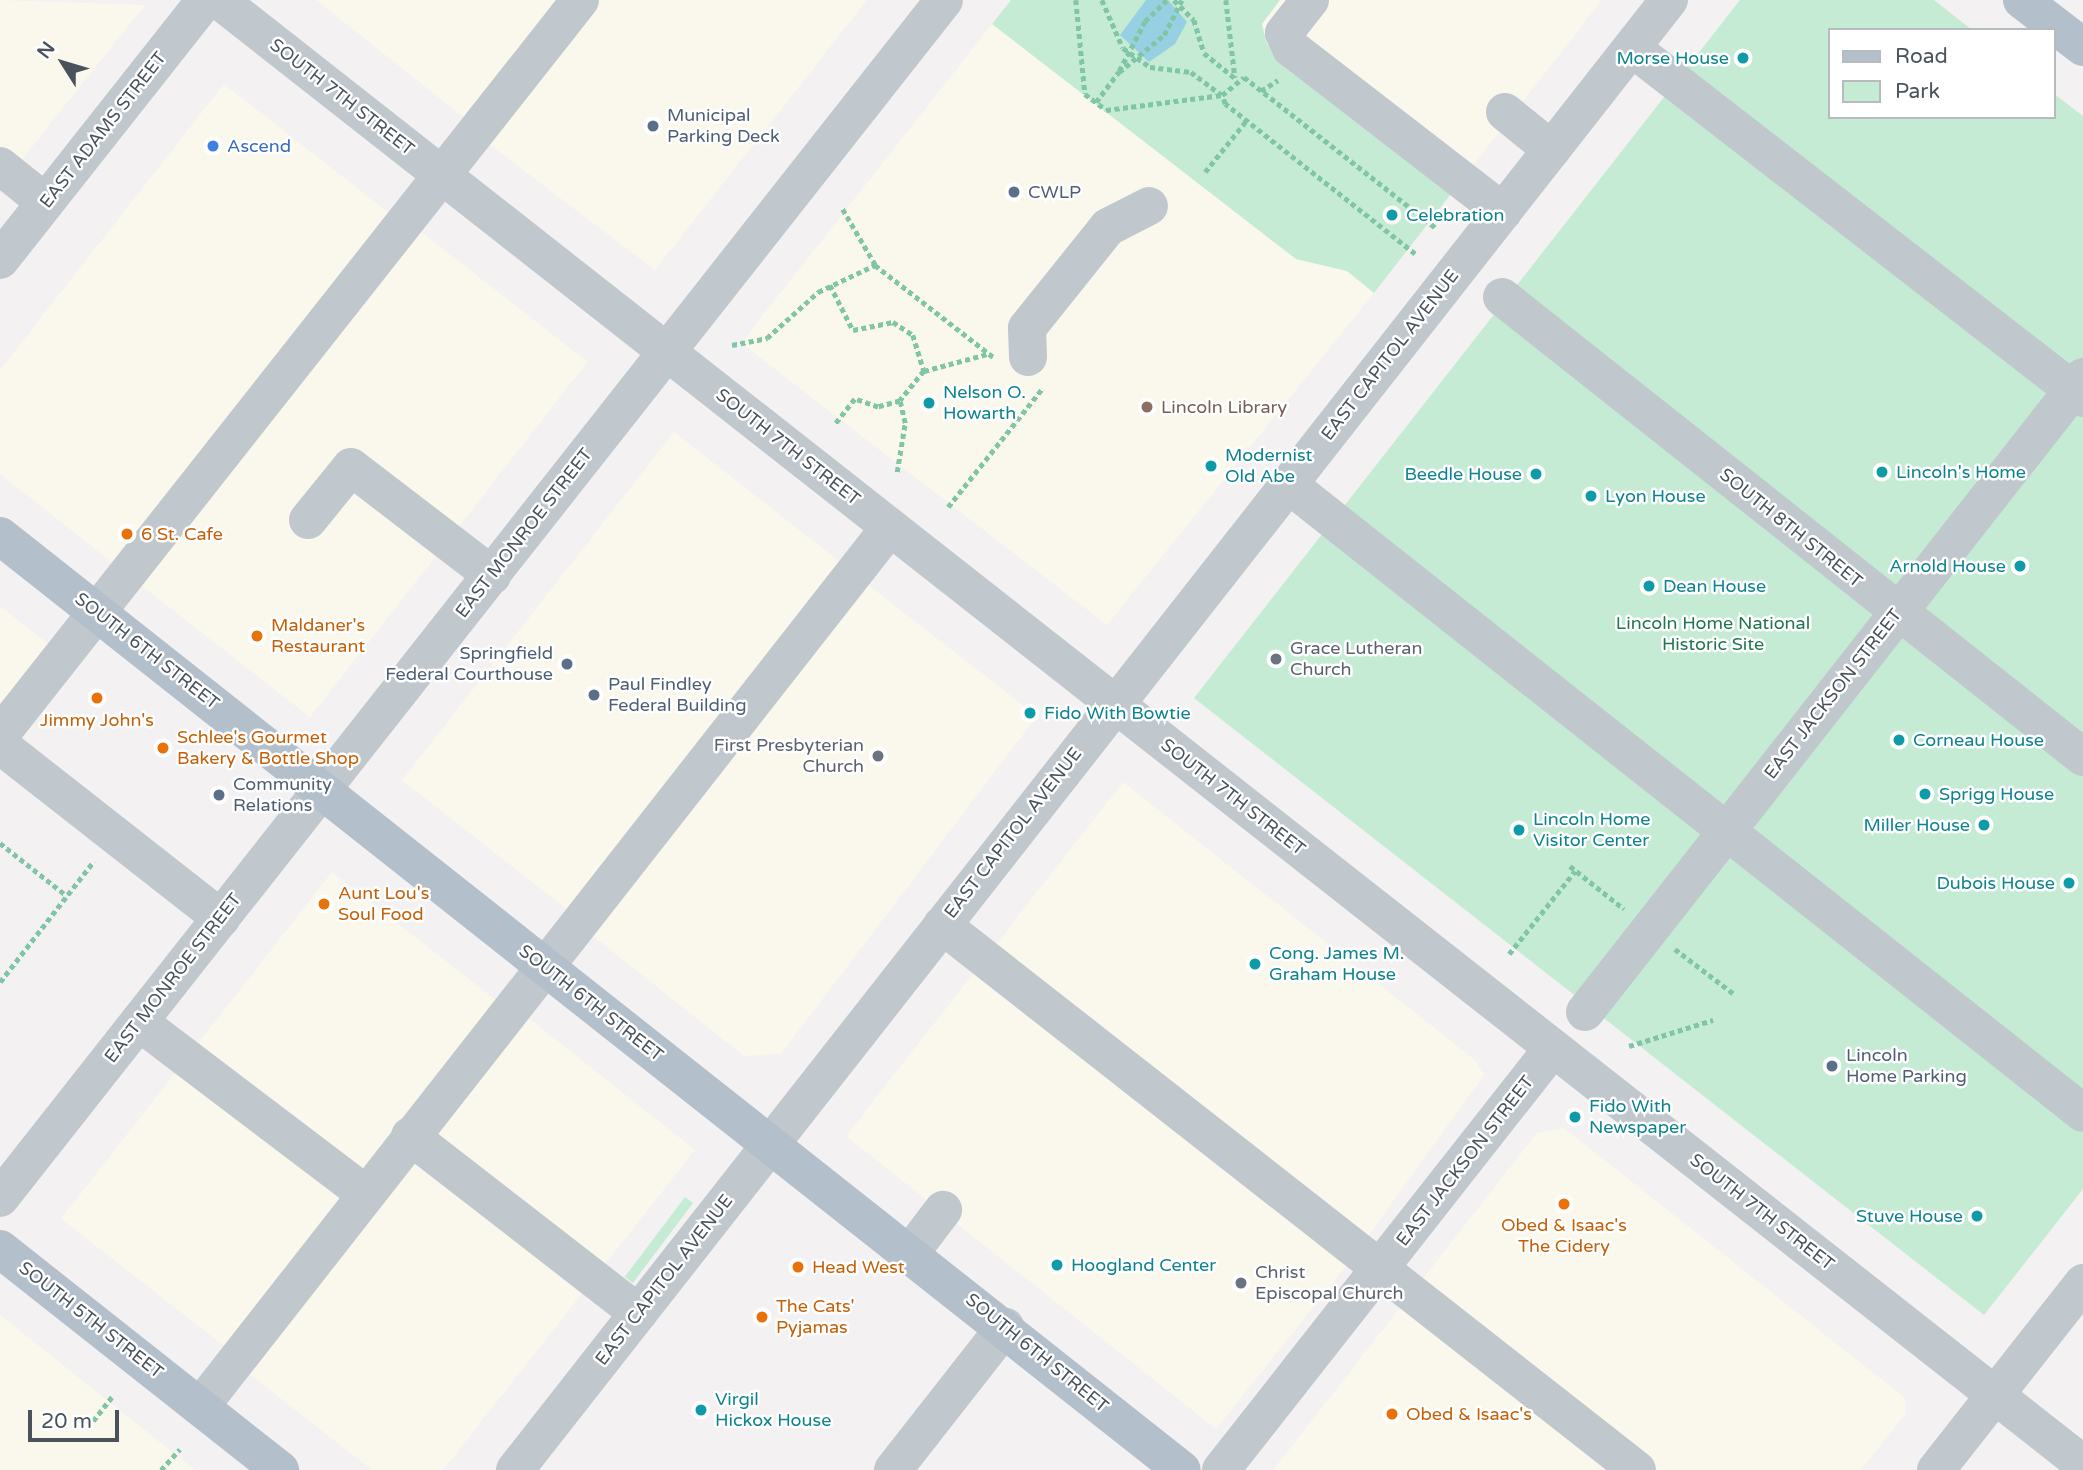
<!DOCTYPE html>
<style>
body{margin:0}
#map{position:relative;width:2083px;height:1470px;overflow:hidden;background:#f3f1f1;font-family:"Varela Round",sans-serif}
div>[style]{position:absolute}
.commercial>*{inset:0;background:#faf7ed;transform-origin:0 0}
.green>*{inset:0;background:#c5ebd4;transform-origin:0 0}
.water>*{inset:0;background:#97d0e2}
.path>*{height:4.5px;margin-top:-2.25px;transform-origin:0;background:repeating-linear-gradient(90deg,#80c5a5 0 5px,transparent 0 8.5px)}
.minor>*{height:38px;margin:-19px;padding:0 19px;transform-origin:19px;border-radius:19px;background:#c0c7cd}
.major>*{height:38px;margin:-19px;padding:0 19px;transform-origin:19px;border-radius:19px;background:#b4bfcc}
.path-bridge>*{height:4.5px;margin-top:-2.25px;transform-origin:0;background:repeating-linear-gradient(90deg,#80c5a5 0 5px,transparent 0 8.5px)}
.dots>*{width:19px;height:19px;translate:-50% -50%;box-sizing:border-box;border:4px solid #fff;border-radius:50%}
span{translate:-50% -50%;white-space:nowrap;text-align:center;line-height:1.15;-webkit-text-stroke:5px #fff;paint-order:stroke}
.culture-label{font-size:18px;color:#0d838f}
.right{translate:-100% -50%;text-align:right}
.left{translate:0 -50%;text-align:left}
.street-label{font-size:18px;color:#4a535c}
.service-label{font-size:18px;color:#4e5e75}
.shop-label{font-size:18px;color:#366cbe}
.education-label{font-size:18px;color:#785e54}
.food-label{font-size:18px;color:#c56008}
.park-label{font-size:18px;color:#22764f}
.worship-label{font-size:18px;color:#5b616d}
.legend{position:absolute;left:1828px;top:28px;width:228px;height:91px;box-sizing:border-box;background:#fff;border:2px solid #b7babe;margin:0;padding:9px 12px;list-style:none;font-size:21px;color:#4a535c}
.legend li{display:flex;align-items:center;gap:14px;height:35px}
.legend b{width:35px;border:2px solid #b7babe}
.north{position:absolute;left:28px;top:28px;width:70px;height:70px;-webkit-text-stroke:5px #fff;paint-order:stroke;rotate:307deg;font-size:19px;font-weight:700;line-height:28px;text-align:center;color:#4a535c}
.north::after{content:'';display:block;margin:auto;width:24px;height:32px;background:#4a535c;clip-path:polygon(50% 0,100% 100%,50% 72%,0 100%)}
.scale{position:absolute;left:28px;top:1410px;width:91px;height:32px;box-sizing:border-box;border:4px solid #4a535c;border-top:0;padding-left:9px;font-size:21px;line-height:24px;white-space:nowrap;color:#4a535c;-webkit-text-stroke:5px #fff;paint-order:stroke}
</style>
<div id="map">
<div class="commercial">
<div style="clip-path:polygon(0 0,145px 5px,0 187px)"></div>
<div style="clip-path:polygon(316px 0,568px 0,472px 124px)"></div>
<div style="clip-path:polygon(595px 0,867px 0,655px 270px,485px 141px)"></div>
<div style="clip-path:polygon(1280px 0,1602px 0,1454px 190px,1267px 44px,1262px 24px)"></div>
<div style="clip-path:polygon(992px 24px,1296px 259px,1347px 271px,1374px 293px,1107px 625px,741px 343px)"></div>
<div style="clip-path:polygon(224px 84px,393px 216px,118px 567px,0 474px,0 370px)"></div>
<div style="left:415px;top:227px;width:219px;height:451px;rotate:38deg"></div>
<div style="left:674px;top:432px;width:222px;height:442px;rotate:38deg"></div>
<div style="clip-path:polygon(863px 581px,1037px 716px,781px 1054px,744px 1056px,589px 933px)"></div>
<div style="clip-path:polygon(0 606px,56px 650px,0 720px)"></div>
<div style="clip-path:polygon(1123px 782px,1475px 1060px,1484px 1075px,1351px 1260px,1216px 1429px,846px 1136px)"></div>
<div style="left:332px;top:872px;width:218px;height:440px;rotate:38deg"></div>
<div style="clip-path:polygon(521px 1012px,695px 1150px,443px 1470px,372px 1470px,244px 1370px)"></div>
<div style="clip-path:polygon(1564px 1128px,1905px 1398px,1906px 1413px,1861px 1470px,1273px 1470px,1537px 1133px)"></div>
<div style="clip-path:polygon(0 1315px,195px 1470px,0 1470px)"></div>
</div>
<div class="green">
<div style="clip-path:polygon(1011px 0,1280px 0,1262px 24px,1267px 44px,1454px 190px,1374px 293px,1347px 271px,1296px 259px,992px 24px)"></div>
<div style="clip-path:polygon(1740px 0,1934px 0,1972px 30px,1829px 30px,1829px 117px,2053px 117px,2053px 93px,2083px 116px,2083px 1189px,1984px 1315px,1194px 698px)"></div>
<div style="left:685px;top:1197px;width:10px;height:100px;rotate:37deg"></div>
</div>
<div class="water">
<div style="clip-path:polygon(1146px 0,1168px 0,1187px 22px,1175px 44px,1149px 62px,1120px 35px)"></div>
</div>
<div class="path">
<div style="left:1076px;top:0;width:94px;rotate:84.5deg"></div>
<div style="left:1085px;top:94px;width:26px;rotate:37deg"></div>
<div style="left:1106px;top:110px;width:117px;rotate:-7.4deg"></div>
<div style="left:1102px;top:0;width:52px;rotate:66.4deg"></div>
<div style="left:1123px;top:48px;width:33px;rotate:35deg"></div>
<div style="left:1150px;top:67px;width:41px;rotate:7deg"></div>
<div style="left:1191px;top:72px;width:38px;rotate:37deg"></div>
<div style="left:1174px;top:0;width:28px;rotate:45deg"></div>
<div style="left:1194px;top:20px;width:34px;rotate:73deg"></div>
<div style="left:1204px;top:53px;width:40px;rotate:39deg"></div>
<div style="left:1226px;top:0;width:78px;rotate:83.3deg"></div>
<div style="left:1261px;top:91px;width:20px;rotate:-33deg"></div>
<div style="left:1096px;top:102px;width:38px;rotate:-53deg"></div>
<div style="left:1205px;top:172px;width:65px;rotate:-51.2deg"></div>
<div style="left:1415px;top:254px;width:242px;rotate:-141.7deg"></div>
<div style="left:1225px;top:104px;width:9px;rotate:-108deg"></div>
<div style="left:1222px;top:95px;width:28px;rotate:-39deg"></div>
<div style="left:1244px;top:77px;width:244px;rotate:38.2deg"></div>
<div style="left:875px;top:265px;width:150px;rotate:37.9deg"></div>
<div style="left:830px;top:285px;width:51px;rotate:62.9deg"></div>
<div style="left:853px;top:330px;width:41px;rotate:-11.3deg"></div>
<div style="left:893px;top:322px;width:24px;rotate:33deg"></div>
<div style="left:913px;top:335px;width:38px;rotate:73deg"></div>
<div style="left:924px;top:371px;width:38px;rotate:129deg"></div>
<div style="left:900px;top:401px;width:23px;rotate:165deg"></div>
<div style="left:878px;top:407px;width:24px;rotate:-161deg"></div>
<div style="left:855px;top:399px;width:31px;rotate:128deg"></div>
<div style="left:732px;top:345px;width:36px;rotate:-11deg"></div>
<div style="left:767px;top:338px;width:69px;rotate:-42deg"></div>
<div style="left:818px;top:292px;width:63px;rotate:-25.3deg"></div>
<div style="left:875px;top:265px;width:67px;rotate:-120.4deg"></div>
<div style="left:924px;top:371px;width:65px;rotate:-15.1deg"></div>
<div style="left:897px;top:472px;width:50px;rotate:-80.7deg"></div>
<div style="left:905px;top:423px;width:23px;rotate:-103deg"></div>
<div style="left:948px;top:507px;width:151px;rotate:-51.5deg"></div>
<div style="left:0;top:843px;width:85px;rotate:38.3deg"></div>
<div style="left:1570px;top:866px;width:69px;rotate:38.5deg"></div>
<div style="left:1675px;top:949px;width:74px;rotate:37.3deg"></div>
<div style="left:1509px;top:954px;width:106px;rotate:-51.5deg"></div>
<div style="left:0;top:982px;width:153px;rotate:-52.2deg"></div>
<div style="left:1629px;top:1046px;width:88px;rotate:-17.2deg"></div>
<div style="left:93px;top:1421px;width:33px;rotate:-52deg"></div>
<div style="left:161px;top:1470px;width:28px;rotate:-48deg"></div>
</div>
<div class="minor">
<div style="left:219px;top:0;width:2370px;rotate:38.15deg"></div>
<div style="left:1310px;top:0;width:42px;rotate:128.2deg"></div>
<div style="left:1284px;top:33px;width:17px;rotate:65deg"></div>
<div style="left:1291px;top:48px;width:268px;rotate:37.7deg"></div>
<div style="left:1632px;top:48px;width:571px;rotate:37.81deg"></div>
<div style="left:1505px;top:112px;width:60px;rotate:39deg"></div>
<div style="left:0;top:166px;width:58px;rotate:38.7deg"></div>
<div style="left:0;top:260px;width:331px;rotate:-51.7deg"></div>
<div style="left:1502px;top:297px;width:741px;rotate:38.37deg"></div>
<div style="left:1028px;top:357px;width:29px;rotate:-92deg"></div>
<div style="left:1027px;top:328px;width:129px;rotate:-51.3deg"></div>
<div style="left:1108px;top:227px;width:46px;rotate:-27.1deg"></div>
<div style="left:1289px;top:485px;width:1012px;rotate:38.34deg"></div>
<div style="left:308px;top:520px;width:68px;rotate:-50.9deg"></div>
<div style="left:351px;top:467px;width:178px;rotate:37.5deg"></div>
<div style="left:0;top:735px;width:936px;rotate:-51.72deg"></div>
<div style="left:0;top:745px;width:281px;rotate:38.1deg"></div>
<div style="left:942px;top:925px;width:883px;rotate:38.1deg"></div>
<div style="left:1585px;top:1012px;width:807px;rotate:-51.89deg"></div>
<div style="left:139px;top:1022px;width:283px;rotate:37.2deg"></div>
<div style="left:410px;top:1136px;width:289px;rotate:37.8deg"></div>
<div style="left:0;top:1198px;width:1525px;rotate:-51.76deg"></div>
<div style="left:911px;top:1252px;width:53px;rotate:-52.7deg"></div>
<div style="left:200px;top:1407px;width:1118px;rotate:-51.9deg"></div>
<div style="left:515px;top:1470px;width:1869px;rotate:-51.87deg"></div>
<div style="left:893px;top:1470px;width:182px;rotate:-51.9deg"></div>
<div style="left:1221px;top:1470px;width:536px;rotate:-51.82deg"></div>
<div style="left:1936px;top:1470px;width:238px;rotate:-51.8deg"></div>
</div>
<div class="major">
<div style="left:2022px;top:0;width:77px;rotate:37.6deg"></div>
<div style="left:0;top:536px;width:1506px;rotate:38.32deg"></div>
<div style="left:0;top:1249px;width:357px;rotate:38.3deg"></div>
</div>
<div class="path-bridge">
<div style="left:1119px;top:71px;width:56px;rotate:-62.5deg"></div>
<div style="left:1145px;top:21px;width:30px;rotate:-44deg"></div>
<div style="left:1119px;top:72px;width:58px;rotate:-39.4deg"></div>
<div style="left:1164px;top:35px;width:39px;rotate:-63deg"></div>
</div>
<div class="dots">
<div style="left:1743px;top:58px;background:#0f9aa8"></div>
<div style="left:653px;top:126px;background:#5c6f8a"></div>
<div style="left:213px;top:146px;background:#3f7fe0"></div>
<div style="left:1014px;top:192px;background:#5c6f8a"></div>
<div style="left:1392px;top:215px;background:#0f9aa8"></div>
<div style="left:929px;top:403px;background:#0f9aa8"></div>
<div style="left:1147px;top:407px;background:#8d6e63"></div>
<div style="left:1211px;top:466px;background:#0f9aa8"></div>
<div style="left:1882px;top:472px;background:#0f9aa8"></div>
<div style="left:1536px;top:474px;background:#0f9aa8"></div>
<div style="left:1591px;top:496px;background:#0f9aa8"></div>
<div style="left:127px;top:534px;background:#e8710a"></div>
<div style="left:2020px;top:566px;background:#0f9aa8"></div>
<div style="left:1649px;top:586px;background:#0f9aa8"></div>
<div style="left:257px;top:636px;background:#e8710a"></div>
<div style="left:1276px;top:659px;background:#6b7280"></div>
<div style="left:567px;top:664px;background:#5c6f8a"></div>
<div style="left:594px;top:695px;background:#5c6f8a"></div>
<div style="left:97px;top:698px;background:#e8710a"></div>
<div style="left:1030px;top:713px;background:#0f9aa8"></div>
<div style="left:1899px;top:740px;background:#0f9aa8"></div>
<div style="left:163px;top:748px;background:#e8710a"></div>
<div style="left:878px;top:756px;background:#6b7280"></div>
<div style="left:1925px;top:794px;background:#0f9aa8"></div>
<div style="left:219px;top:795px;background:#5c6f8a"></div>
<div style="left:1984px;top:825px;background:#0f9aa8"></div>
<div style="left:1519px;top:830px;background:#0f9aa8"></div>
<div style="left:2069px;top:883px;background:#0f9aa8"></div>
<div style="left:324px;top:904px;background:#e8710a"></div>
<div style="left:1255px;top:964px;background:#0f9aa8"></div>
<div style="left:1832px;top:1066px;background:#5c6f8a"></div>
<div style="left:1575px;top:1117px;background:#0f9aa8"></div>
<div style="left:1564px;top:1204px;background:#e8710a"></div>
<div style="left:1977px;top:1216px;background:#0f9aa8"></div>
<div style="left:1057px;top:1265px;background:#0f9aa8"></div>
<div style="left:798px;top:1267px;background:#e8710a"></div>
<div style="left:1241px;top:1283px;background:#6b7280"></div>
<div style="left:762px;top:1317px;background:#e8710a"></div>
<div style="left:701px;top:1410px;background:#0f9aa8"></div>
<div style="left:1392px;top:1414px;background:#e8710a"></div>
</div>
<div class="culture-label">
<span class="right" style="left:1729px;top:58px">Morse House</span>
<span class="left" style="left:1406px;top:215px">Celebration</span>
<span class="left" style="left:943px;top:403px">Nelson O.<br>Howarth</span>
<span class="left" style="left:1225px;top:466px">Modernist<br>Old Abe</span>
<span class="left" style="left:1896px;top:472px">Lincoln's Home</span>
<span class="right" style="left:1522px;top:474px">Beedle House</span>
<span class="left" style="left:1605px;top:496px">Lyon House</span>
<span class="right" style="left:2006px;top:566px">Arnold House</span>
<span class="left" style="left:1663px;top:586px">Dean House</span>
<span class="left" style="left:1044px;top:713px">Fido With Bowtie</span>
<span class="left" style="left:1913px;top:740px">Corneau House</span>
<span class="left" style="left:1939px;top:794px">Sprigg House</span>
<span class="left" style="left:1533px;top:830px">Lincoln Home<br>Visitor Center</span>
<span class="right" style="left:1970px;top:825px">Miller House</span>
<span class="right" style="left:2055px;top:883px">Dubois House</span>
<span class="left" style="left:1269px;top:964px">Cong. James M.<br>Graham House</span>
<span class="left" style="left:1589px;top:1117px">Fido With<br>Newspaper</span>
<span class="right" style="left:1963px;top:1216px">Stuve House</span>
<span class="left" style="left:1071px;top:1265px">Hoogland Center</span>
<span class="left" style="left:715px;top:1410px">Virgil<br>Hickox House</span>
</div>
<div class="street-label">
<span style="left:342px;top:97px;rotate:38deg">SOUTH 7TH STREET</span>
<span style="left:103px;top:130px;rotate:-52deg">EAST ADAMS STREET</span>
<span style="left:1390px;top:355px;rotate:-52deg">EAST CAPITOL AVENUE</span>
<span style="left:788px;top:447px;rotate:38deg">SOUTH 7TH STREET</span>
<span style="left:1791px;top:528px;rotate:39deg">SOUTH 8TH STREET</span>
<span style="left:524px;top:533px;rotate:-52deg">EAST MONROE STREET</span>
<span style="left:147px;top:651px;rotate:38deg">SOUTH 6TH STREET</span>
<span style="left:1833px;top:694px;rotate:-52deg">EAST JACKSON STREET</span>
<span style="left:1233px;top:797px;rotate:38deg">SOUTH 7TH STREET</span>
<span style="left:1013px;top:833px;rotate:-52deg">EAST CAPITOL AVENUE</span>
<span style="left:173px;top:978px;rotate:-52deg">EAST MONROE STREET</span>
<span style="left:591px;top:1003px;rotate:38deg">SOUTH 6TH STREET</span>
<span style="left:1465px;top:1161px;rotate:-52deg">EAST JACKSON STREET</span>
<span style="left:1762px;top:1212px;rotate:38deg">SOUTH 7TH STREET</span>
<span style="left:664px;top:1280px;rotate:-52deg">EAST CAPITOL AVENUE</span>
<span style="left:91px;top:1320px;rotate:38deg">SOUTH 5TH STREET</span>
<span style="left:1037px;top:1353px;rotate:39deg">SOUTH 6TH STREET</span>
</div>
<div class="service-label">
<span class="left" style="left:667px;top:126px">Municipal<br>Parking Deck</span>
<span class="left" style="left:1028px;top:192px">CWLP</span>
<span class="right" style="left:553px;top:664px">Springfield<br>Federal Courthouse</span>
<span class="left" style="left:608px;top:695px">Paul Findley<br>Federal Building</span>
<span class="left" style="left:233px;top:795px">Community<br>Relations</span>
<span class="left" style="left:1846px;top:1066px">Lincoln<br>Home Parking</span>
</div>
<div class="shop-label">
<span class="left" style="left:227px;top:146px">Ascend</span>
</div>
<div class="education-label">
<span class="left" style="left:1161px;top:407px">Lincoln Library</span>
</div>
<div class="food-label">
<span class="left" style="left:141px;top:534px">6 St. Cafe</span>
<span class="left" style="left:271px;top:636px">Maldaner's<br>Restaurant</span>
<span style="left:97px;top:720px">Jimmy John's</span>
<span class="left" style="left:177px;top:748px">Schlee's Gourmet<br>Bakery &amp; Bottle Shop</span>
<span class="left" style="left:338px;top:904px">Aunt Lou's<br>Soul Food</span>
<span style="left:1564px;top:1236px">Obed &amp; Isaac's<br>The Cidery</span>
<span class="left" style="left:812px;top:1267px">Head West</span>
<span class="left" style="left:776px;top:1317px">The Cats'<br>Pyjamas</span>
<span class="left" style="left:1406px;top:1414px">Obed &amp; Isaac's</span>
</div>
<div class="park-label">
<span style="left:1713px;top:634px">Lincoln Home National<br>Historic Site</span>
</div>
<div class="worship-label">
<span class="left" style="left:1290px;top:659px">Grace Lutheran<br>Church</span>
<span class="right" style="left:864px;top:756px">First Presbyterian<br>Church</span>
<span class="left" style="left:1255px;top:1283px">Christ<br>Episcopal Church</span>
</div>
<ul class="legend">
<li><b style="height:9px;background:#b4bfcc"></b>Road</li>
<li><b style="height:19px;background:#c5ebd4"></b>Park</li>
</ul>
<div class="north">N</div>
<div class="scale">20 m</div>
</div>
